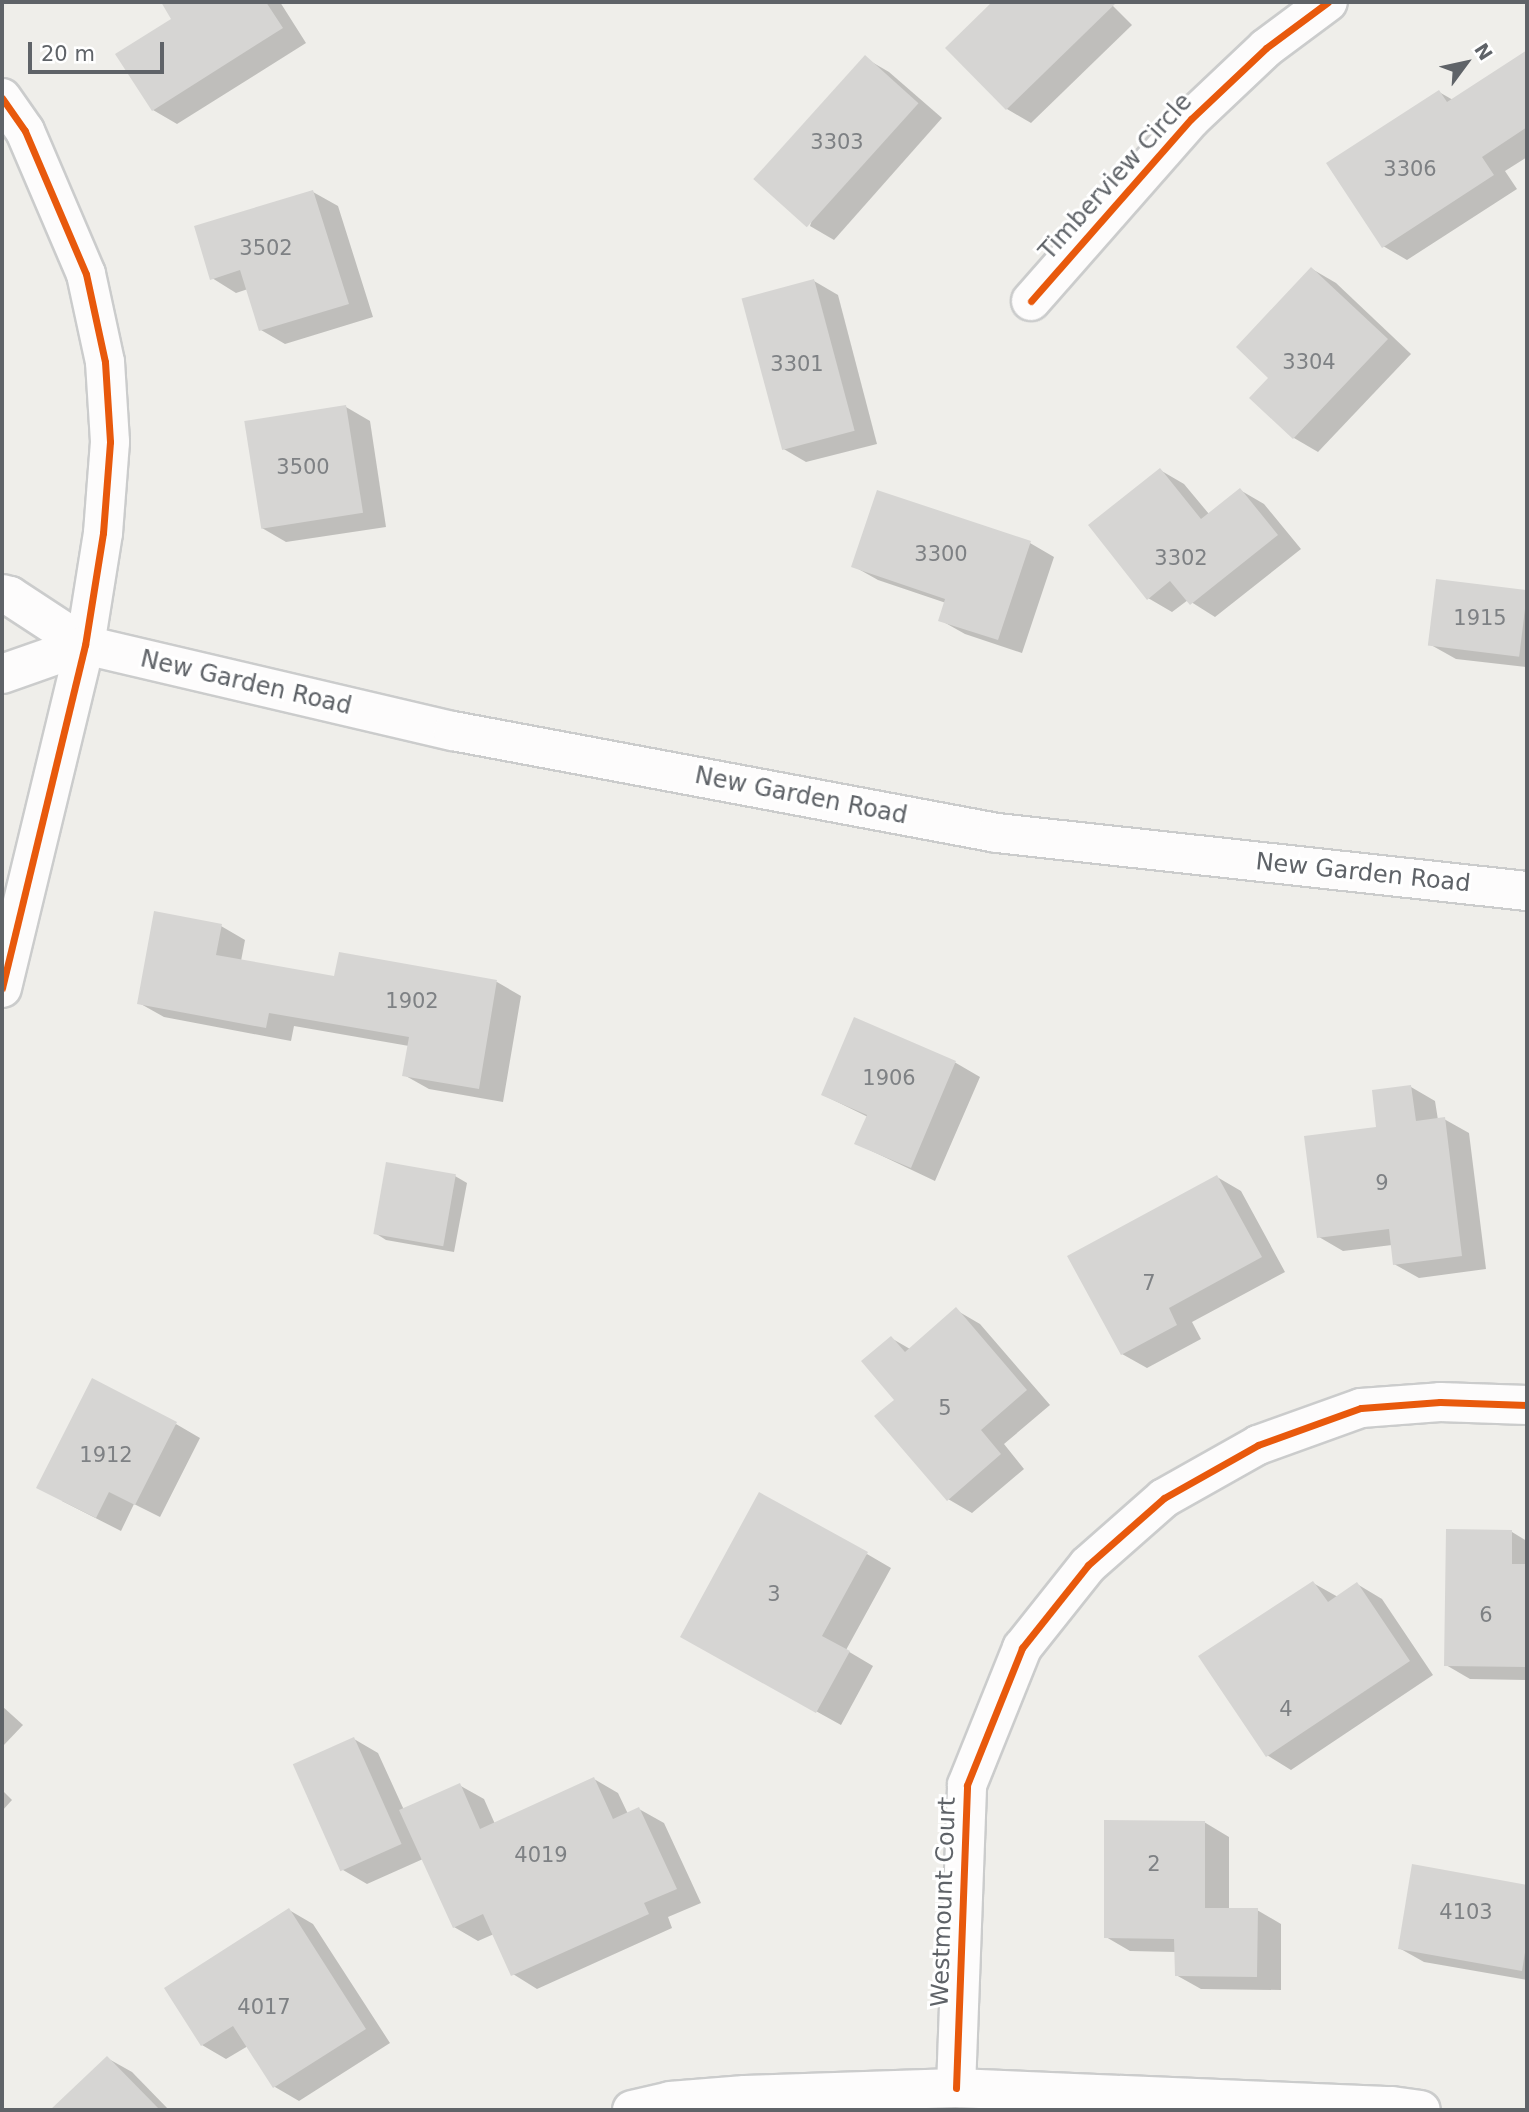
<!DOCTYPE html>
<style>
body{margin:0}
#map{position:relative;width:1529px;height:2112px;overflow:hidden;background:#efeeea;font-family:"DejaVu Sans",sans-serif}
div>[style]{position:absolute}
.shadow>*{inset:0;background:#0003}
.building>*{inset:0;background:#d6d5d3;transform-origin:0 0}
.roads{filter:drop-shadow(2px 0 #cbcccc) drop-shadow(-2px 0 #cbcccc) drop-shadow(0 2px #cbcccc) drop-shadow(0 -2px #cbcccc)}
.minor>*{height:38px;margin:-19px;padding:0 19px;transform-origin:19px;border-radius:19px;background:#fdfcfc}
.secondary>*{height:38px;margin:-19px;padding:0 19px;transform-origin:19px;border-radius:19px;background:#fdfcfc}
.cycleway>*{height:7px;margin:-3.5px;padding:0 3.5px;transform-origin:3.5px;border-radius:3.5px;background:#e8590c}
span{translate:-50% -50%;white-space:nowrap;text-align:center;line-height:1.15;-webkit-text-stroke:6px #fff;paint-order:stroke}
.number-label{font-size:21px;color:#7e8184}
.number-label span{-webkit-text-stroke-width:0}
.street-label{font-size:24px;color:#5f6368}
.frame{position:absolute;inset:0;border:4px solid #5f6368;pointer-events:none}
.north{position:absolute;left:1431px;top:28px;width:70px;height:70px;-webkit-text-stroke:5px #fff;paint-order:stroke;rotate:57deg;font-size:19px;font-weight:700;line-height:28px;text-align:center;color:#5f6368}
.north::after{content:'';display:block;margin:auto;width:24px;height:32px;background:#5f6368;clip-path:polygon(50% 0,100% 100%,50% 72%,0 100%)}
.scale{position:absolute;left:28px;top:42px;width:136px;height:32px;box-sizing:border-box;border:4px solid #5f6368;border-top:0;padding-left:9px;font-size:21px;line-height:24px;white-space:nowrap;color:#5f6368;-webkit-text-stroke:5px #fff;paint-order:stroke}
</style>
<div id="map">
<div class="shadow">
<div style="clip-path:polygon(163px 2px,280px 2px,306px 43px,177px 124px,153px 110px,174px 19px)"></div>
<div style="clip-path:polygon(995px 2px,1109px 2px,1132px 25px,1031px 123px,1007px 109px,947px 48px)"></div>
<div style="clip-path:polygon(1527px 52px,1527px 157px,1505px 171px,1517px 189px,1407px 260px,1383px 246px,1439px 92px,1453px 100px)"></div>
<div style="clip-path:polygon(865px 58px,889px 72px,942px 118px,834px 240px,810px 226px)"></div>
<div style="clip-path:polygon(313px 192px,338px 206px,373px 317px,285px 344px,261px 330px,248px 289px,236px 293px,212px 278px)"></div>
<div style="clip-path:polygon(1312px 269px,1336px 283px,1411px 354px,1318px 452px,1294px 438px,1271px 378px)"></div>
<div style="clip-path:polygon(814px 281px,838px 295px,877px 444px,806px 462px,782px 448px)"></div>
<div style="clip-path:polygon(346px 407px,370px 421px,386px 527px,286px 542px,262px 528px)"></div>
<div style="clip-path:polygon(1160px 470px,1184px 484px,1209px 514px,1240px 490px,1264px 504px,1301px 549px,1215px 617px,1188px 600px,1172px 612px,1148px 598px)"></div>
<div style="clip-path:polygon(1030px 543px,1054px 557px,1022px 653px,965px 634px,940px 620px,946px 603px,878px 580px,853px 566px)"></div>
<div style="clip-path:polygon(1438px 581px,1527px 591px,1527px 667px,1456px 659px,1431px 645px)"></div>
<div style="clip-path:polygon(221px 926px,245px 940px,241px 961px,336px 978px,497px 982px,521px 996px,503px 1102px,429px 1089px,404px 1075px,409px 1046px,294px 1026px,291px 1041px,164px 1017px,139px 1003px)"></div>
<div style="clip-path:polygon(855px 1019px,956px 1063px,980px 1077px,935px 1181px,857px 1144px,868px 1117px,823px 1095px)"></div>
<div style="clip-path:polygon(1411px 1087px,1435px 1101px,1438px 1120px,1444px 1119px,1469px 1133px,1486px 1269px,1419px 1278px,1394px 1264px,1392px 1245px,1343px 1251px,1319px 1237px,1378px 1128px)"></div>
<div style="clip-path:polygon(455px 1176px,467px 1183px,454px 1252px,386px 1240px,375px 1233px)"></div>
<div style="clip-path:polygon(1217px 1177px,1241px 1191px,1285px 1272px,1192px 1322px,1201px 1339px,1147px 1368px,1122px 1354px)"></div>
<div style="clip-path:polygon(956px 1310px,980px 1324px,1050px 1405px,1004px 1444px,1024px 1469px,972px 1513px,948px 1499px,891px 1338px,910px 1349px)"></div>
<div style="clip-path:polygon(176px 1424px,200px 1438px,160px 1517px,134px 1504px,121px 1531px,62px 1501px)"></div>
<div style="clip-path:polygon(1512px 1532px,1527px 1541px,1527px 1680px,1470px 1679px,1446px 1665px)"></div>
<div style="clip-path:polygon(867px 1554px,891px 1568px,846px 1650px,873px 1666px,841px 1725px,707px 1651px)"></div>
<div style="clip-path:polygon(1313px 1583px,1338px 1597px,1357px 1584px,1382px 1599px,1433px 1675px,1291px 1770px,1267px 1755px)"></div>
<div style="clip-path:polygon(2px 1706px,23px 1725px,2px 1747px)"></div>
<div style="clip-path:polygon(354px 1739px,378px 1753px,404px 1810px,459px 1785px,484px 1799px,495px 1824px,594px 1779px,618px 1793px,628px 1814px,639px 1809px,664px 1823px,701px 1903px,668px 1917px,672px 1928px,537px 1989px,513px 1974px,494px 1934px,478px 1941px,454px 1927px,423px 1859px,367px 1884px,343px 1870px)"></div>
<div style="clip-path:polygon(2px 1790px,12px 1800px,2px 1811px)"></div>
<div style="clip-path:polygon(1204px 1822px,1229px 1837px,1229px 1909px,1257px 1910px,1281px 1924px,1281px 1990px,1201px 1989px,1176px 1975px,1176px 1952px,1130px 1951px,1106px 1937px)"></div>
<div style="clip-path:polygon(1414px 1866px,1527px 1886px,1527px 1980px,1424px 1962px,1399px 1948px)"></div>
<div style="clip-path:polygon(289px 1910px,313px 1924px,390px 2043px,299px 2101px,275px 2087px,248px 2046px,226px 2059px,202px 2045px)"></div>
<div style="clip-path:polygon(107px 2058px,132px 2072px,169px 2110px,53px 2110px)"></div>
</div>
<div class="building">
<div style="clip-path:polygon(161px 2px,266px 2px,283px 28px,152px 111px,115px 54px,171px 19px)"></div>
<div style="clip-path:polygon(992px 2px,1117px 2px,1006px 110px,945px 48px)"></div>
<div style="clip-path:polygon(1527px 50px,1527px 127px,1482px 157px,1494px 175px,1382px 248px,1326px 163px,1439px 90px,1447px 102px)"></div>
<div style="left:865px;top:55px;width:72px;height:167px;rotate:42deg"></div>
<div style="clip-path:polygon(313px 190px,349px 304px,259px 331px,240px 270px,210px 280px,194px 226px)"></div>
<div style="clip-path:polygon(1311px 267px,1388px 339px,1293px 439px,1249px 398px,1268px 378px,1236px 347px)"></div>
<div style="left:814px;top:279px;width:157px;height:75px;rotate:75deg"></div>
<div style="left:346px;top:405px;width:109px;height:103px;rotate:81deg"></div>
<div style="clip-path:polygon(1160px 468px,1201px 519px,1240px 488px,1278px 535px,1190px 605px,1170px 581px,1147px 600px,1088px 525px)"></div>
<div style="clip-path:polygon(877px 490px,1031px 541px,998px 640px,938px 621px,945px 599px,851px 567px)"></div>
<div style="left:1436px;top:579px;width:92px;height:67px;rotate:7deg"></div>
<div style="clip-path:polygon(154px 911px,222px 924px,216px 955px,334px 976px,339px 952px,497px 980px,479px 1089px,402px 1076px,409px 1037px,269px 1013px,266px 1028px,137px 1004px)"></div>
<div style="clip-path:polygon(854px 1017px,956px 1061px,911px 1168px,854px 1144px,867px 1115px,821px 1095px)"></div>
<div style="clip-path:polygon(1411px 1085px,1416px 1121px,1445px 1117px,1462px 1256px,1393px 1265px,1389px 1229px,1317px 1238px,1304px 1136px,1376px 1127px,1372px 1090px)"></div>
<div style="left:386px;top:1162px;width:71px;height:73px;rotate:10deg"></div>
<div style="clip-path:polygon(1217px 1175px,1262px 1257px,1169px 1308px,1177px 1325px,1121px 1355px,1067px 1256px)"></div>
<div style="clip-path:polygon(956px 1307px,1027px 1390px,981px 1430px,1001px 1454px,947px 1501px,874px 1416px,894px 1400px,861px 1361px,891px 1336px,905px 1352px)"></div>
<div style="clip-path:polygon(92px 1378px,177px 1422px,135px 1505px,109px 1492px,96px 1518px,36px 1488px)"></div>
<div style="clip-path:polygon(759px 1492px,868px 1552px,822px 1636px,850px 1651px,816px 1713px,680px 1637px)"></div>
<div style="clip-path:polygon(1446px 1529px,1512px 1530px,1512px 1564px,1527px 1564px,1527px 1667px,1444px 1666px)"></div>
<div style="clip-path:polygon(1313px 1581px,1328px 1602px,1357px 1582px,1410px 1661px,1266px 1757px,1198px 1656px)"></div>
<div style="left:354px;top:1737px;width:117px;height:67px;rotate:66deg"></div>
<div style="clip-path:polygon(594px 1777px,613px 1819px,639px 1807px,677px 1889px,644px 1903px,649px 1914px,511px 1976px,483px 1914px,453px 1928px,399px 1810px,460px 1783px,480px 1829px)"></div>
<div style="clip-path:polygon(1104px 1820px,1205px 1821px,1205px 1908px,1258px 1908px,1257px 1977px,1175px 1976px,1174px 1939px,1104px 1938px)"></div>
<div style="clip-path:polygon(1412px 1864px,1527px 1885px,1527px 1940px,1522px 1971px,1398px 1949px)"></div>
<div style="clip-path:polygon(289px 1908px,366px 2029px,273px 2088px,233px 2026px,201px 2046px,164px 1988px)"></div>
<div style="clip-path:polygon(107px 2056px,160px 2110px,50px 2110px)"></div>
</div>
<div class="roads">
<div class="minor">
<div style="left:2px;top:98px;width:40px;rotate:55.1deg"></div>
<div style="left:25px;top:131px;width:155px;rotate:66.9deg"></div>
<div style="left:86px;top:274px;width:90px;rotate:77.8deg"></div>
<div style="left:105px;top:362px;width:80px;rotate:86.4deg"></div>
<div style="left:110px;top:442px;width:91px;rotate:94.4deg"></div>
<div style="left:103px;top:533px;width:113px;rotate:99.1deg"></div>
<div style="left:85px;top:645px;width:353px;rotate:103.6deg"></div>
<div style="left:1031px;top:301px;width:242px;rotate:-48.7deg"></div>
<div style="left:1191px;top:119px;width:103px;rotate:-43.4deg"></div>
<div style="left:1266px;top:48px;width:77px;rotate:-36.6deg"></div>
<div style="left:956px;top:2088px;width:303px;rotate:-87.9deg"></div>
<div style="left:967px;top:1785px;width:148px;rotate:-68.1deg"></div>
<div style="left:1022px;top:1648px;width:106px;rotate:-51.5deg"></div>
<div style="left:1088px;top:1565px;width:101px;rotate:-41.4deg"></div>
<div style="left:1164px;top:1498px;width:108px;rotate:-29.4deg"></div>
<div style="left:1258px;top:1445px;width:109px;rotate:-19.8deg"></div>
<div style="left:1361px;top:1408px;width:79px;rotate:-4.3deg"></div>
<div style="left:1440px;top:1402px;width:87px;rotate:2deg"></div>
<div style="left:632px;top:2110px;width:39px;rotate:-13deg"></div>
<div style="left:670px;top:2101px;width:75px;rotate:-4.6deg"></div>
<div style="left:745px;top:2095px;width:211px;rotate:-1.9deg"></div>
<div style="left:956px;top:2088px;width:436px;rotate:2.4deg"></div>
<div style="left:1392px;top:2106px;width:29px;rotate:8deg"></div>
</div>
<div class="secondary">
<div style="left:2px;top:594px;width:8px;rotate:14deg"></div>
<div style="left:10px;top:596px;width:90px;rotate:33.2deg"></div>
<div style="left:85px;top:645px;width:378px;rotate:13.2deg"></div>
<div style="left:453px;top:731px;width:553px;rotate:10.62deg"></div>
<div style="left:997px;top:833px;width:533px;rotate:6.25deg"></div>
<div style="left:2px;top:674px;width:88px;rotate:-19.3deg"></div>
</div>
</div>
<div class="cycleway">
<div style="left:2px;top:98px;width:40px;rotate:55.1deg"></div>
<div style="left:25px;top:131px;width:155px;rotate:66.9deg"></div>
<div style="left:86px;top:274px;width:90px;rotate:77.8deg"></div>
<div style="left:105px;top:362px;width:80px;rotate:86.4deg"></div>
<div style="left:110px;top:442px;width:91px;rotate:94.4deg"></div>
<div style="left:103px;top:533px;width:113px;rotate:99.1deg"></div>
<div style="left:85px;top:645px;width:353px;rotate:103.6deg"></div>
<div style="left:1031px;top:301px;width:242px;rotate:-48.7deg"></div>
<div style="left:1191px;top:119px;width:103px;rotate:-43.4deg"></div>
<div style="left:1266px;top:48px;width:77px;rotate:-36.6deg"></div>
<div style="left:956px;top:2088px;width:303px;rotate:-87.9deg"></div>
<div style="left:967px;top:1785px;width:148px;rotate:-68.1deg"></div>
<div style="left:1022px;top:1648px;width:106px;rotate:-51.5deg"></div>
<div style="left:1088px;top:1565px;width:101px;rotate:-41.4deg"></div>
<div style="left:1164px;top:1498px;width:108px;rotate:-29.4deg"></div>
<div style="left:1258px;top:1445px;width:109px;rotate:-19.8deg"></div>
<div style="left:1361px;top:1408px;width:79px;rotate:-4.3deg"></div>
<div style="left:1440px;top:1402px;width:87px;rotate:2deg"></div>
</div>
<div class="number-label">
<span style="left:837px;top:142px">3303</span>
<span style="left:1410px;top:169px">3306</span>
<span style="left:266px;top:248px">3502</span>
<span style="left:1309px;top:362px">3304</span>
<span style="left:797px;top:364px">3301</span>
<span style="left:303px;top:467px">3500</span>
<span style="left:941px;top:554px">3300</span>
<span style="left:1181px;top:558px">3302</span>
<span style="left:1480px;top:618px">1915</span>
<span style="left:412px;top:1001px">1902</span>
<span style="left:889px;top:1078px">1906</span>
<span style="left:1382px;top:1183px">9</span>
<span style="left:1149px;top:1283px">7</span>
<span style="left:945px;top:1408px">5</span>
<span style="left:106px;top:1455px">1912</span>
<span style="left:774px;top:1594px">3</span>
<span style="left:1486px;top:1615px">6</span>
<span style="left:1286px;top:1709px">4</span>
<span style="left:541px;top:1855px">4019</span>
<span style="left:1154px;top:1864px">2</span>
<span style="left:1466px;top:1912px">4103</span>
<span style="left:264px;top:2007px">4017</span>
</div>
<div class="street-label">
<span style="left:1116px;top:177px;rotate:-48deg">Timberview Circle</span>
<span style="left:246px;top:683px;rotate:13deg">New Garden Road</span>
<span style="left:801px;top:796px;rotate:11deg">New Garden Road</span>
<span style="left:1363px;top:873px;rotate:6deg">New Garden Road</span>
<span style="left:944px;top:1902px;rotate:-88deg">Westmount Court</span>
</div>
<div class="frame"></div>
<div class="north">N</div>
<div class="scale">20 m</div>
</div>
